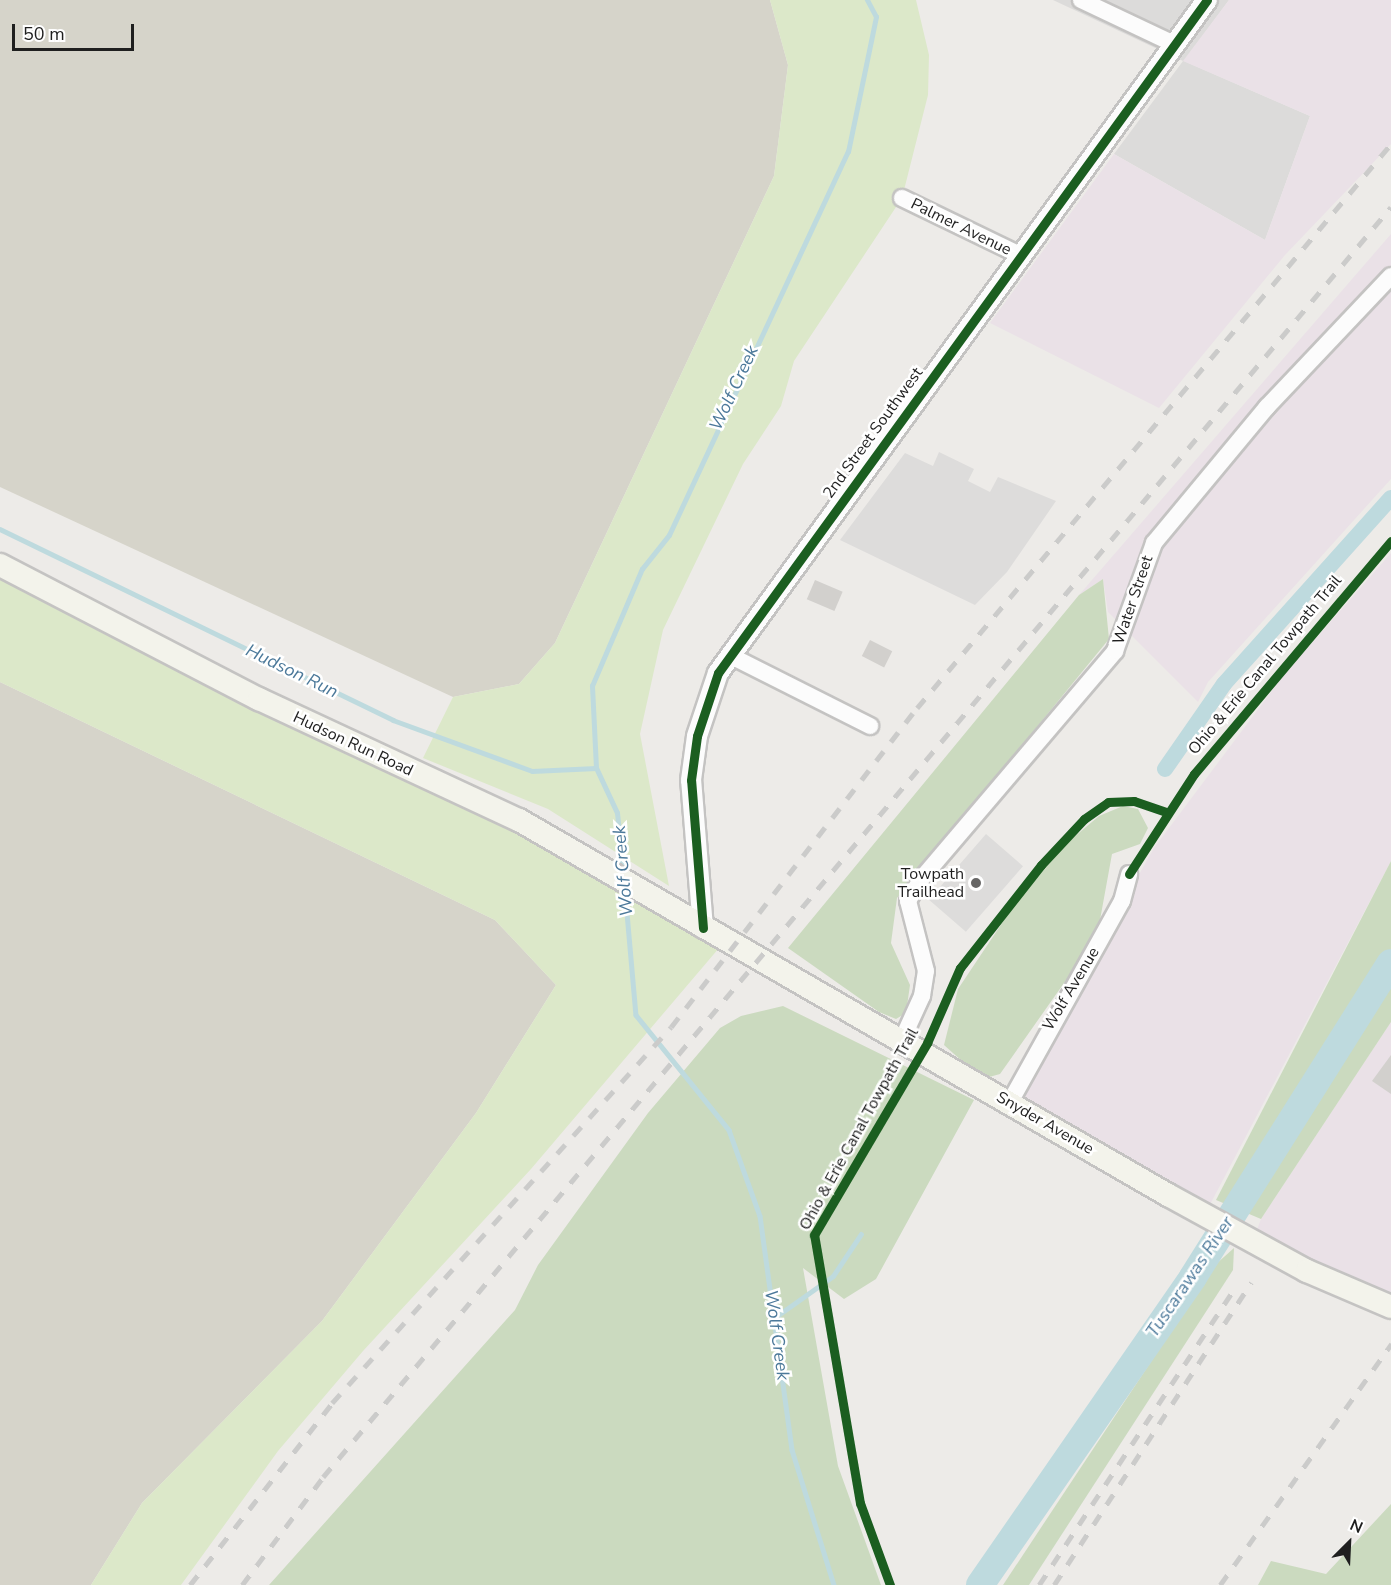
<!DOCTYPE html>
<style>
body{margin:0}
#map{position:relative;width:1391px;height:1585px;overflow:hidden;background:#edebe8;font-family:"Nunito Sans",sans-serif}
div>[style]{position:absolute}
.residential>*{inset:0;background:#dcdbda}
.industrial>*{inset:0;background:#eae1e7}
.construction>*{inset:0;background:#d6d4ca}
.grass>*{inset:0;background:#dce8c9}
.forest>*{inset:0;background:#cbdabf}
.parking>*{inset:0;background:#dddcdb;transform-origin:0 0}
.stream>*{height:4.5px;margin:-2.25px;padding:0 2.25px;transform-origin:2.25px;border-radius:2.25px;background:#bedade}
.canal>*{height:16px;margin:-8px;padding:0 8px;transform-origin:8px;border-radius:8px;background:#bedade}
.river>*{height:28px;margin:-14px;padding:0 14px;transform-origin:14px;border-radius:14px;background:#bedade}
.building>*{inset:0;background:#d2d0cd;transform-origin:0 0}
.roads{filter:drop-shadow(2px 0 #c4c3c2) drop-shadow(-2px 0 #c4c3c2) drop-shadow(0 2px #c4c3c2) drop-shadow(0 -2px #c4c3c2)}
.minor>*{height:16px;margin:-8px;padding:0 8px;transform-origin:8px;border-radius:8px;background:#fcfcfc}
.tertiary>*{height:20px;margin:-10px;padding:0 10px;transform-origin:10px;border-radius:10px;background:#fcfcfc}
.secondary>*{height:22px;margin:-11px;padding:0 11px;transform-origin:11px;border-radius:11px;background:#f3f3eb}
.rail>*{height:4.5px;margin-top:-2.25px;transform-origin:0;background:repeating-linear-gradient(90deg,#cbcbca 0 12px,transparent 0 24px)}
.cycleway>*{height:9px;margin:-4.5px;padding:0 4.5px;transform-origin:4.5px;border-radius:4.5px;background:#1b5e20}
.dots>*{width:16px;height:16px;translate:-50% -50%;box-sizing:border-box;border:3px solid #fff;border-radius:50%}
span{translate:-50% -50%;white-space:nowrap;text-align:center;line-height:1.15;-webkit-text-stroke:5px #fff;paint-order:stroke}
.street-label{font-size:16px;color:#1f1f1f}
.poi-label{font-size:16px;color:#1f1f1f}
.right{translate:-100% -50%;text-align:right}
.water-label{font-size:18px;color:#4c799a;font-style:italic}
.north{position:absolute;left:1319px;top:1513px;width:60px;height:60px;-webkit-text-stroke:4px #fff;paint-order:stroke;rotate:24deg;font-size:16px;font-weight:700;line-height:24px;text-align:center;color:#1f1f1f}
.north::after{content:'';display:block;margin:auto;width:21px;height:27px;background:#1f1f1f;clip-path:polygon(50% 0,100% 100%,50% 72%,0 100%)}
.scale{position:absolute;left:12px;top:24px;width:122px;height:27px;box-sizing:border-box;border:3px solid #1f1f1f;border-top:0;padding-left:8px;font-size:18px;line-height:21px;white-space:nowrap;color:#1f1f1f;-webkit-text-stroke:4px #fff;paint-order:stroke}
</style>
<div id="map">
<div class="residential">
<div style="clip-path:polygon(1053px 0,1229px 0,1184px 61px,1310px 116px,1265px 240px,1114px 154px,1183px 61px)"></div>
</div>
<div class="industrial">
<div style="clip-path:polygon(1229px 0,1391px 0,1391px 144px,1285px 255px,1159px 408px,990px 323px,1114px 154px,1265px 240px,1310px 116px,1183px 61px)"></div>
<div style="clip-path:polygon(1391px 234px,1391px 479px,1208px 682px,1198px 702px,1108px 612px,1103px 579px,1079px 595px)"></div>
<div style="clip-path:polygon(1391px 553px,1391px 861px,1205px 1214px,1010px 1102px,1154px 848px,1283px 676px)"></div>
<div style="clip-path:polygon(1391px 1022px,1391px 1307px,1250px 1248px,1261px 1219px)"></div>
</div>
<div class="construction">
<div style="clip-path:polygon(0 0,770px 0,788px 65px,774px 176px,555px 643px,519px 684px,453px 697px,0 487px)"></div>
<div style="clip-path:polygon(0 682px,495px 920px,556px 985px,476px 1113px,322px 1321px,142px 1503px,91px 1585px,0 1585px)"></div>
</div>
<div class="grass">
<div style="clip-path:polygon(770px 0,916px 0,929px 55px,928px 95px,902px 198px,794px 361px,781px 406px,743px 464px,663px 630px,640px 734px,669px 886px,548px 809px,423px 758px,453px 697px,519px 684px,555px 643px,774px 176px,788px 65px)"></div>
<div style="clip-path:polygon(0 565px,725px 941px,531px 1169px,363px 1351px,278px 1451px,181px 1585px,91px 1585px,142px 1503px,322px 1321px,476px 1113px,556px 985px,495px 920px,0 682px)"></div>
</div>
<div class="forest">
<div style="clip-path:polygon(1103px 579px,1109px 639px,897px 898px,891px 943px,910px 985px,906px 1013px,896px 1019px,879px 1012px,788px 948px,1079px 595px)"></div>
<div style="clip-path:polygon(1123px 806px,1138px 809px,1148px 828px,1140px 844px,1112px 854px,1100px 920px,1076px 966px,1000px 1074px,982px 1079px,944px 1045px,958px 989px,1041px 865px,1099px 816px)"></div>
<div style="clip-path:polygon(1391px 861px,1391px 1022px,1261px 1219px,1216px 1200px)"></div>
<div style="clip-path:polygon(783px 1006px,974px 1100px,876px 1279px,844px 1299px,803px 1268px,838px 1466px,881px 1585px,269px 1585px,515px 1310px,538px 1265px,648px 1113px,720px 1028px,741px 1016px)"></div>
<div style="clip-path:polygon(1234px 1248px,1233px 1270px,1029px 1585px,1003px 1585px,1215px 1265px)"></div>
<div style="clip-path:polygon(1391px 1504px,1391px 1585px,1258px 1585px,1271px 1561px,1326px 1574px)"></div>
</div>
<div class="parking">
<div style="clip-path:polygon(939px 452px,974px 469px,968px 481px,990px 492px,998px 477px,1056px 501px,1007px 572px,975px 605px,840px 540px,905px 453px,933px 466px)"></div>
<div style="left:986px;top:834px;width:49px;height:87px;rotate:41deg"></div>
</div>
<div class="stream">
<div style="left:0;top:529px;width:437px;rotate:25.9deg"></div>
<div style="left:393px;top:720px;width:148px;rotate:20.1deg"></div>
<div style="left:532px;top:771px;width:64px;rotate:-2.7deg"></div>
<div style="left:623px;top:872px;width:59px;rotate:-95.8deg"></div>
<div style="left:617px;top:813px;width:50px;rotate:-115deg"></div>
<div style="left:596px;top:768px;width:82px;rotate:-92.8deg"></div>
<div style="left:592px;top:686px;width:127px;rotate:-66.9deg"></div>
<div style="left:642px;top:569px;width:43px;rotate:-51.5deg"></div>
<div style="left:669px;top:535px;width:423px;rotate:-65deg"></div>
<div style="left:848px;top:152px;width:138px;rotate:-78.3deg"></div>
<div style="left:876px;top:17px;width:19px;rotate:-118deg"></div>
<div style="left:625px;top:890px;width:125px;rotate:85deg"></div>
<div style="left:636px;top:1015px;width:148px;rotate:51deg"></div>
<div style="left:729px;top:1130px;width:91px;rotate:70.2deg"></div>
<div style="left:760px;top:1216px;width:236px;rotate:82.2deg"></div>
<div style="left:792px;top:1450px;width:141px;rotate:72.7deg"></div>
<div style="left:774px;top:1318px;width:72px;rotate:-35.4deg"></div>
<div style="left:833px;top:1276px;width:50px;rotate:-56.3deg"></div>
</div>
<div class="canal">
<div style="left:1165px;top:769px;width:103px;rotate:-55.2deg"></div>
<div style="left:1224px;top:684px;width:250px;rotate:-48.1deg"></div>
</div>
<div class="river">
<div style="left:980px;top:1585px;width:374px;rotate:-55.3deg"></div>
<div style="left:1193px;top:1277px;width:371px;rotate:-57.8deg"></div>
</div>
<div class="building">
<div style="left:815px;top:580px;width:30px;height:21px;rotate:23deg"></div>
<div style="left:870px;top:640px;width:25px;height:18px;rotate:27deg"></div>
<div style="clip-path:polygon(1391px 1055px,1391px 1094px,1372px 1081px)"></div>
</div>
<div class="roads">
<div class="minor">
<div style="left:1081px;top:0;width:103px;rotate:25.3deg"></div>
<div style="left:902px;top:198px;width:131px;rotate:25.8deg"></div>
<div style="left:729px;top:655px;width:158px;rotate:26.7deg"></div>
<div style="left:901px;top:1042px;width:51px;rotate:-65.5deg"></div>
<div style="left:922px;top:996px;width:25px;rotate:-81deg"></div>
<div style="left:926px;top:971px;width:72px;rotate:-104.4deg"></div>
<div style="left:908px;top:901px;width:27px;rotate:-59deg"></div>
<div style="left:922px;top:878px;width:298px;rotate:-49.6deg"></div>
<div style="left:1115px;top:651px;width:115px;rotate:-70.1deg"></div>
<div style="left:1154px;top:543px;width:177px;rotate:-50.3deg"></div>
<div style="left:1267px;top:407px;width:180px;rotate:-46.6deg"></div>
<div style="left:1010px;top:1102px;width:230px;rotate:-60.9deg"></div>
<div style="left:1122px;top:901px;width:28px;rotate:-75deg"></div>
</div>
<div class="tertiary">
<div style="left:703px;top:928px;width:148px;rotate:-94.6deg"></div>
<div style="left:691px;top:780px;width:44px;rotate:-82.2deg"></div>
<div style="left:697px;top:736px;width:66px;rotate:-71.6deg"></div>
<div style="left:718px;top:673px;width:832px;rotate:-54deg"></div>
</div>
<div class="secondary">
<div style="left:0;top:565px;width:292px;rotate:27.4deg"></div>
<div style="left:259px;top:699px;width:287px;rotate:25deg"></div>
<div style="left:519px;top:820px;width:750px;rotate:30.02deg"></div>
<div style="left:1168px;top:1195px;width:158px;rotate:28.7deg"></div>
<div style="left:1307px;top:1271px;width:91px;rotate:23.2deg"></div>
</div>
</div>
<div class="rail">
<div style="left:190px;top:1585px;width:231px;rotate:-52deg"></div>
<div style="left:332px;top:1403px;width:506px;rotate:-47.96deg"></div>
<div style="left:671px;top:1027px;width:403px;rotate:-52.4deg"></div>
<div style="left:917px;top:708px;width:737px;rotate:-49.96deg"></div>
<div style="left:242px;top:1585px;width:135px;rotate:-53.1deg"></div>
<div style="left:323px;top:1477px;width:1659px;rotate:-49.94deg"></div>
<div style="left:1039px;top:1585px;width:359px;rotate:-56.6deg"></div>
<div style="left:1054px;top:1585px;width:361px;rotate:-56.9deg"></div>
<div style="left:1220px;top:1585px;width:296px;rotate:-54.6deg"></div>
</div>
<div class="cycleway">
<div style="left:1129px;top:874px;width:119px;rotate:-57deg"></div>
<div style="left:1194px;top:774px;width:305px;rotate:-49.8deg"></div>
<div style="left:703px;top:928px;width:148px;rotate:-94.6deg"></div>
<div style="left:691px;top:780px;width:44px;rotate:-82.2deg"></div>
<div style="left:697px;top:736px;width:66px;rotate:-71.6deg"></div>
<div style="left:718px;top:673px;width:832px;rotate:-54deg"></div>
<div style="left:890px;top:1585px;width:87px;rotate:-110.1deg"></div>
<div style="left:860px;top:1503px;width:272px;rotate:-99.7deg"></div>
<div style="left:814px;top:1235px;width:223px;rotate:-59.5deg"></div>
<div style="left:927px;top:1043px;width:82px;rotate:-66.3deg"></div>
<div style="left:960px;top:968px;width:131px;rotate:-51.8deg"></div>
<div style="left:1041px;top:865px;width:63px;rotate:-46.9deg"></div>
<div style="left:1084px;top:819px;width:29px;rotate:-35deg"></div>
<div style="left:1108px;top:802px;width:26px;rotate:-2deg"></div>
<div style="left:1134px;top:801px;width:34px;rotate:19deg"></div>
</div>
<div class="dots">
<div style="left:976px;top:883px;background:#676665"></div>
</div>
<div class="street-label">
<span style="left:961px;top:227px;rotate:26deg">Palmer Avenue</span>
<span style="left:873px;top:433px;rotate:-54deg">2nd Street Southwest</span>
<span style="left:1133px;top:600px;rotate:-71deg">Water Street</span>
<span style="left:1265px;top:665px;rotate:-50deg">Ohio &amp; Erie Canal Towpath Trail</span>
<span style="left:353px;top:744px;rotate:25deg">Hudson Run Road</span>
<span style="left:1071px;top:989px;rotate:-59deg">Wolf Avenue</span>
<span style="left:1045px;top:1123px;rotate:30deg">Snyder Avenue</span>
<span style="left:859px;top:1129px;rotate:-61deg">Ohio &amp; Erie Canal Towpath Trail</span>
</div>
<div class="poi-label">
<span class="right" style="left:964px;top:883px">Towpath<br>Trailhead</span>
</div>
<div class="water-label">
<span style="left:734px;top:388px;rotate:-65deg">Wolf Creek</span>
<span style="left:292px;top:671px;rotate:26deg">Hudson Run</span>
<span style="left:623px;top:871px;rotate:-95deg">Wolf Creek</span>
<span style="left:1190px;top:1277px;rotate:-56deg">Tuscarawas River</span>
<span style="left:777px;top:1335px;rotate:82deg">Wolf Creek</span>
</div>
<div class="north">N</div>
<div class="scale">50 m</div>
</div>
